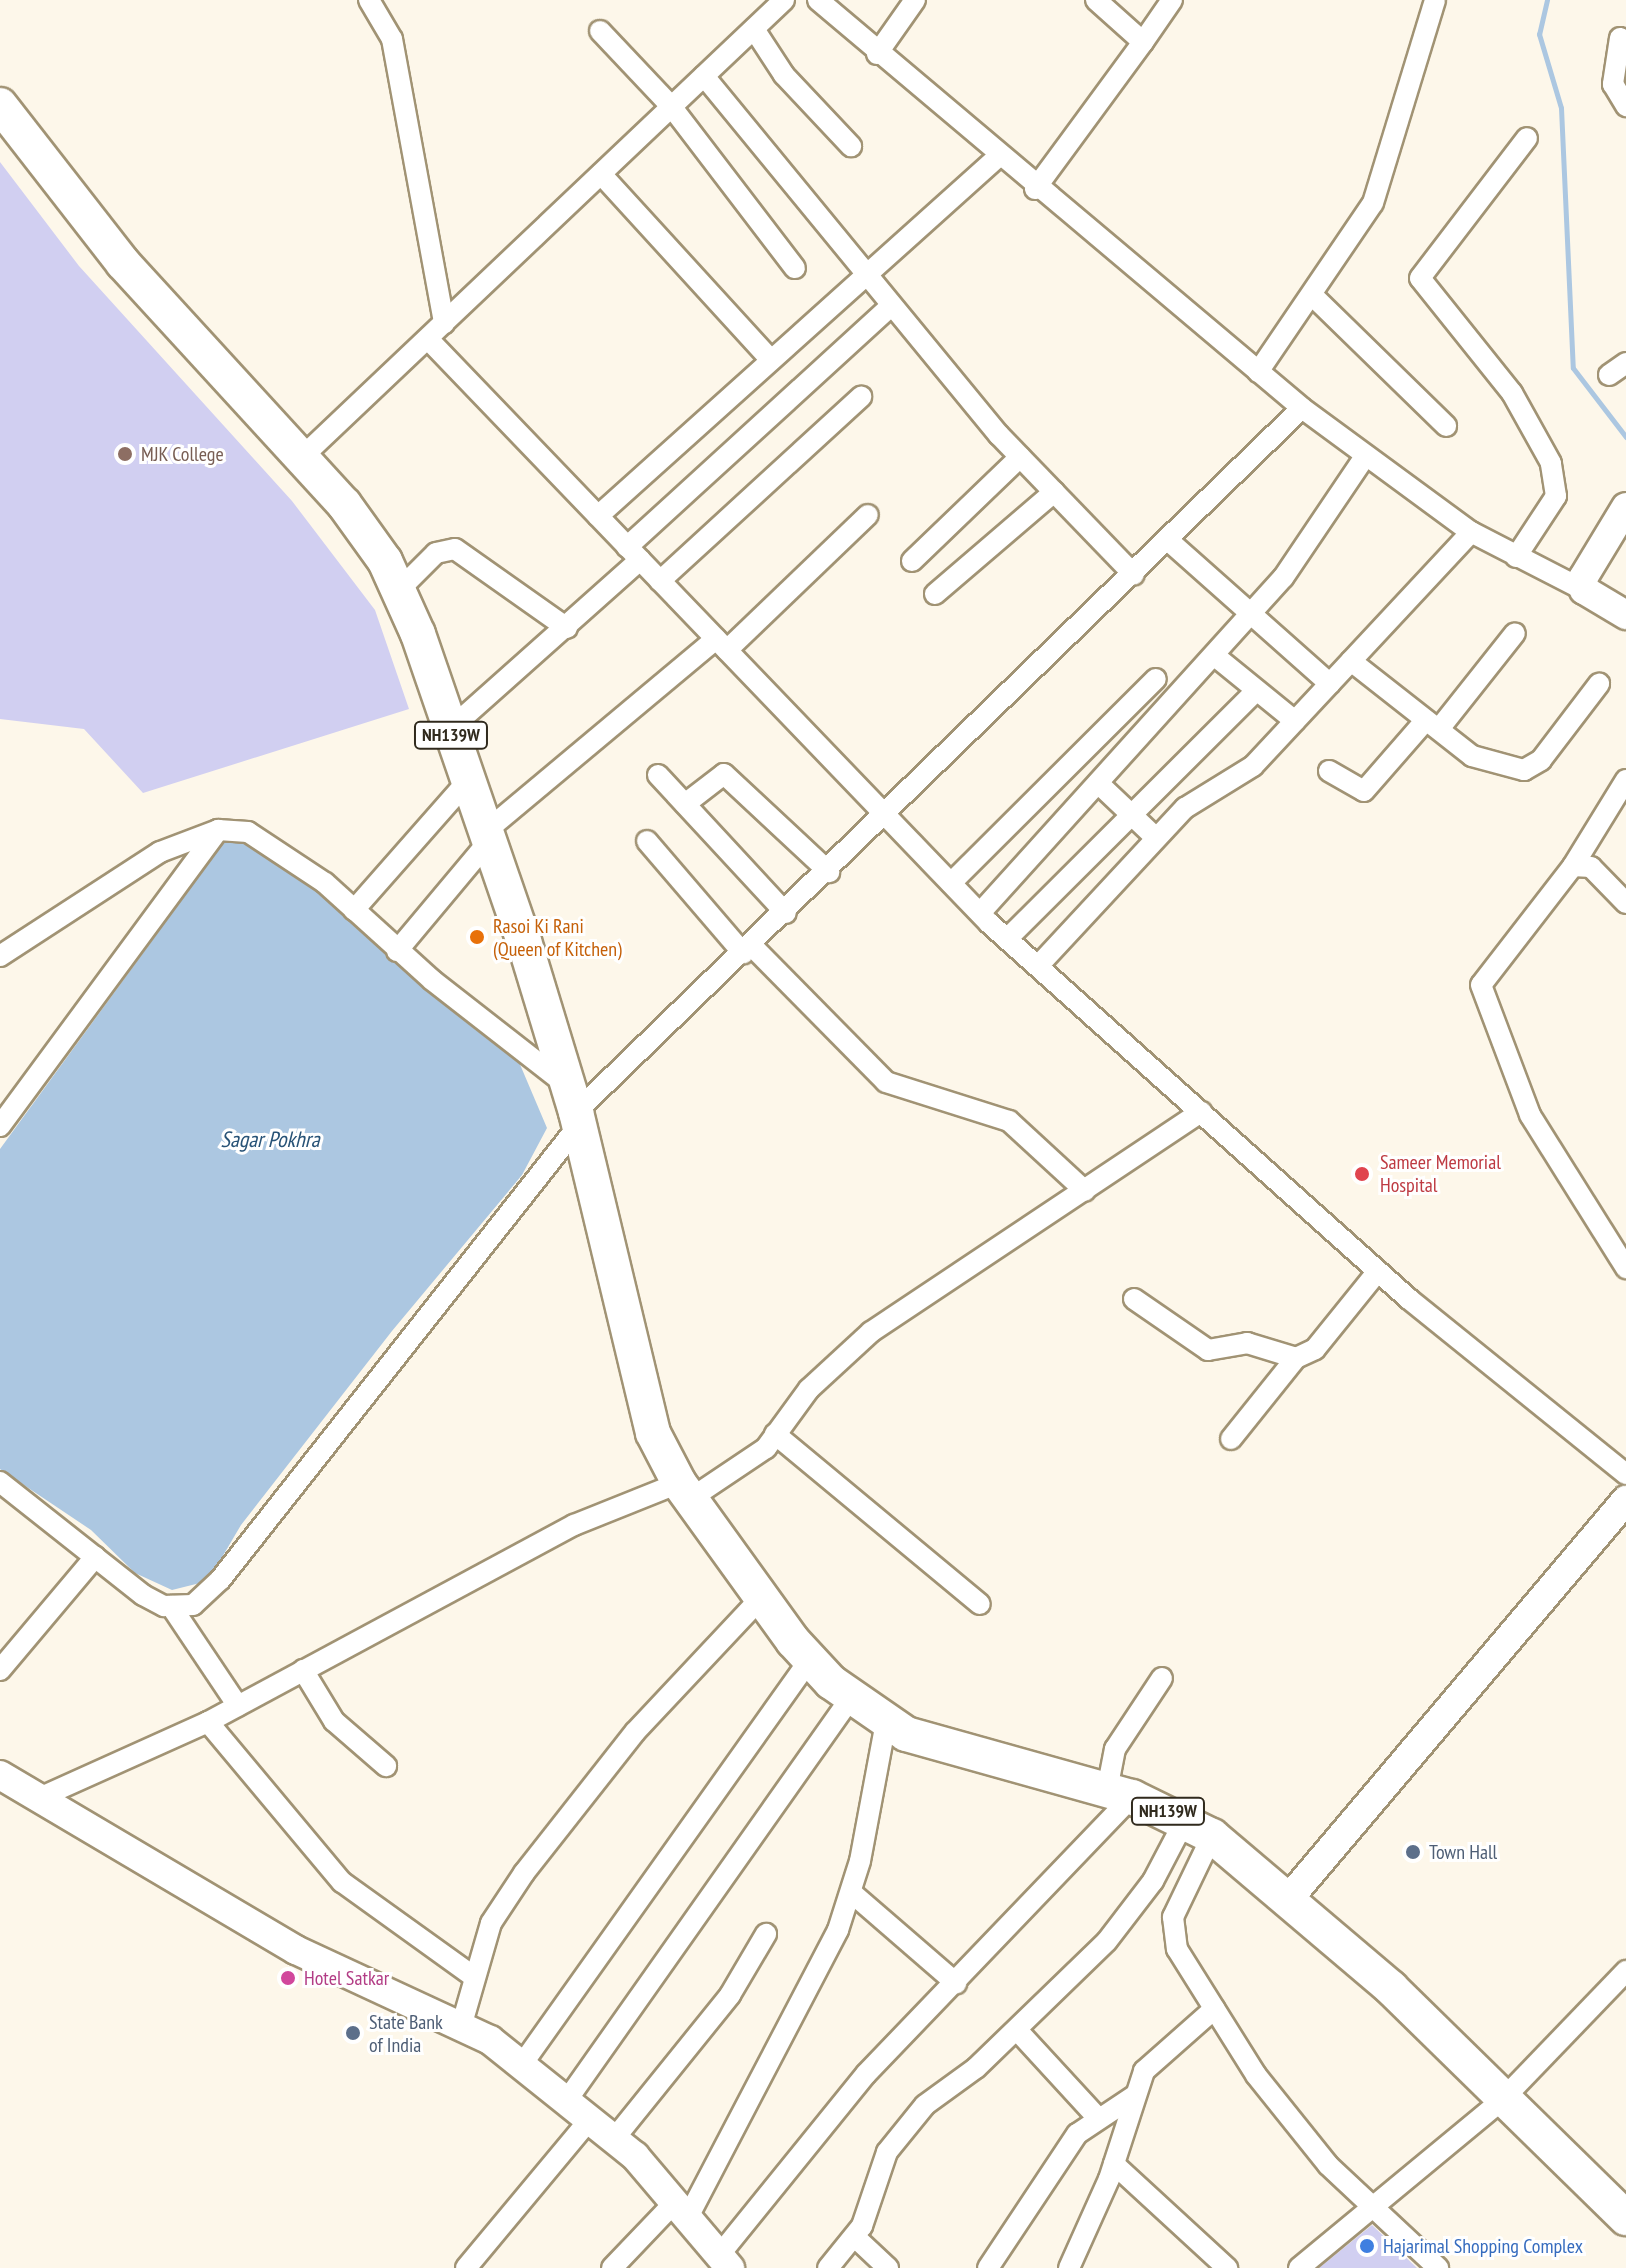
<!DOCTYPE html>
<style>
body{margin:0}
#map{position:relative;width:1626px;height:2268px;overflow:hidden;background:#fdf7ea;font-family:"PT Sans Narrow",sans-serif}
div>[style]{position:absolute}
.water>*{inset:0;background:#acc7e1}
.stream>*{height:5px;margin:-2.5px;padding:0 2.5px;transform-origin:2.5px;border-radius:2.5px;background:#acc7e1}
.building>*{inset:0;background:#d1cff1}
.roads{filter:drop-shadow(2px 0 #a19374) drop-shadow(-2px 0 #a19374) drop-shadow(0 2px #a19374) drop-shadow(0 -2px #a19374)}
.street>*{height:20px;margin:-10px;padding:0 10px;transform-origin:10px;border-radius:10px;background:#fff}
.secondary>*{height:28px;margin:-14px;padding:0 14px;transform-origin:14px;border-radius:14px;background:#fff}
.highway>*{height:34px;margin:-17px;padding:0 17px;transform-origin:17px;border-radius:17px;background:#fff}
.dots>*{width:22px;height:22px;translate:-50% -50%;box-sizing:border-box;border:4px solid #fff;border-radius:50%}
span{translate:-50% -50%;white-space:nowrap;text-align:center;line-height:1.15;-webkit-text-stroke:6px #fff;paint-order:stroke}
.shield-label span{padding:2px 6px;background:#fff;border:2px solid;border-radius:6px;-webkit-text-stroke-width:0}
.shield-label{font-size:18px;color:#302a1d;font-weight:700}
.education-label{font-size:20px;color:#785e54}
.left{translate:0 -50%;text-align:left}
.food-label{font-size:20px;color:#c56008}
.health-label{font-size:20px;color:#be3a42}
.service-label{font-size:20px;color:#4e5e75}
.hotel-label{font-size:20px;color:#b23c85}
.shop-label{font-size:20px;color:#366cbe}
.water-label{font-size:22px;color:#285377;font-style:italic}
</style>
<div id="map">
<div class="water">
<div style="clip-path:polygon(227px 838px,263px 847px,317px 883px,516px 1055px,547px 1128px,522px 1175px,392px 1331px,241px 1525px,208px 1581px,172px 1590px,135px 1573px,91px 1530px,0 1469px,0 1149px)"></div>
</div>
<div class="stream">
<div style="left:1547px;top:0;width:35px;rotate:103deg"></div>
<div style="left:1539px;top:34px;width:77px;rotate:73.4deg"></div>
<div style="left:1561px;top:108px;width:260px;rotate:87.4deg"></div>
<div style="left:1573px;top:368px;width:87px;rotate:52.5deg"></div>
</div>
<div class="building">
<div style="clip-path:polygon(0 162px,79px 266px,292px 501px,375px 610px,409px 709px,143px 793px,84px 729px,0 719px)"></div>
<div style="clip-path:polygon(1372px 2225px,1417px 2268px,1319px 2268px)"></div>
</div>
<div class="roads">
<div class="street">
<div style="left:369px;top:0;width:45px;rotate:59.5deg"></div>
<div style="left:392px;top:39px;width:289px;rotate:79.6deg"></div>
<div style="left:818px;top:0;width:633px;rotate:40.13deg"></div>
<div style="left:1302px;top:408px;width:210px;rotate:36.3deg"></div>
<div style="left:1471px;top:532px;width:127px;rotate:27.2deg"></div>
<div style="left:754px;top:29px;width:55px;rotate:56.9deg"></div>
<div style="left:784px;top:75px;width:98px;rotate:46.7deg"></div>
<div style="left:600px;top:31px;width:103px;rotate:46.6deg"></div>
<div style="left:671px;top:106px;width:204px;rotate:52.6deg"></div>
<div style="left:1620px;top:38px;width:47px;rotate:98.7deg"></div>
<div style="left:1613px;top:84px;width:26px;rotate:59deg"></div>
<div style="left:1143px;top:42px;width:51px;rotate:-55.4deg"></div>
<div style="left:877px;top:54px;width:66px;rotate:-54.9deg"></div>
<div style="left:704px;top:76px;width:465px;rotate:50.6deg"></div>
<div style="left:999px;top:435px;width:194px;rotate:46deg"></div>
<div style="left:601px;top:174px;width:252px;rotate:47.6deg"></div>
<div style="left:1035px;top:189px;width:182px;rotate:-53.7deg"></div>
<div style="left:1143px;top:42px;width:63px;rotate:-138.2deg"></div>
<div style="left:1313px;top:296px;width:186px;rotate:44.3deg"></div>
<div style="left:428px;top:339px;width:810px;rotate:46.15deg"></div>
<div style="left:989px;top:923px;width:564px;rotate:41.84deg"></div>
<div style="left:1409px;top:1299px;width:279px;rotate:38.9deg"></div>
<div style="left:1258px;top:372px;width:204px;rotate:-55.8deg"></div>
<div style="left:1373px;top:203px;width:212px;rotate:-73deg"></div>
<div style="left:1609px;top:375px;width:21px;rotate:-35deg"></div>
<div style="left:300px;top:459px;width:667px;rotate:-43.48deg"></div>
<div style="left:598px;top:516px;width:539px;rotate:-41.92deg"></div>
<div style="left:1169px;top:541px;width:215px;rotate:41.6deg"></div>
<div style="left:627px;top:547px;width:356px;rotate:-42.4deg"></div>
<div style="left:1516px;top:557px;width:73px;rotate:-56.7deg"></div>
<div style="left:1556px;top:496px;width:33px;rotate:-99deg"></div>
<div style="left:1551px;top:463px;width:80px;rotate:-119.1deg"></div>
<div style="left:1512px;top:393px;width:147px;rotate:-128.7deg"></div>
<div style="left:1420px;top:278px;width:176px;rotate:-52.6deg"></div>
<div style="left:912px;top:561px;width:150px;rotate:-43.9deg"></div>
<div style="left:660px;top:581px;width:273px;rotate:-42.5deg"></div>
<div style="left:399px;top:590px;width:52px;rotate:-45deg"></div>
<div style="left:436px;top:553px;width:19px;rotate:-12deg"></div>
<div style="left:455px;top:549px;width:137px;rotate:35.2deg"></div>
<div style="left:935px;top:594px;width:157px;rotate:-40.6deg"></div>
<div style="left:727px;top:650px;width:195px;rotate:-43.8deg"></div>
<div style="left:1215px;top:656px;width:103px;rotate:39.1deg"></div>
<div style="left:1351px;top:661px;width:154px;rotate:38.1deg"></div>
<div style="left:1472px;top:756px;width:54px;rotate:15.1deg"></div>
<div style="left:1524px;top:770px;width:20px;rotate:-30deg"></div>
<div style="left:1541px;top:760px;width:96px;rotate:-52.7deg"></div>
<div style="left:1439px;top:729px;width:122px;rotate:-51.6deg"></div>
<div style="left:449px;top:730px;width:256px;rotate:-41.7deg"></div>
<div style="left:1329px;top:771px;width:40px;rotate:29.7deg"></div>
<div style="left:1364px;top:791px;width:94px;rotate:-48.9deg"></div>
<div style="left:658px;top:775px;width:188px;rotate:47.2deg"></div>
<div style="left:1098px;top:783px;width:80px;rotate:43.5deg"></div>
<div style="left:685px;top:804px;width:49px;rotate:-37.6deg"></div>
<div style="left:724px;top:774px;width:144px;rotate:43deg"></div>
<div style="left:485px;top:832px;width:301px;rotate:-39.9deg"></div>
<div style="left:647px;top:841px;width:148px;rotate:49.4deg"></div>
<div style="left:1573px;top:866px;width:101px;rotate:-58.4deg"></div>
<div style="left:951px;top:883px;width:289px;rotate:-44.9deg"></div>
<div style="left:1626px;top:903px;width:50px;rotate:-134.2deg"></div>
<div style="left:1591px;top:867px;width:18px;rotate:-177deg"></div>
<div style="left:1573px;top:866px;width:150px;rotate:127.7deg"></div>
<div style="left:1481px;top:985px;width:139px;rotate:69.3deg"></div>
<div style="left:1530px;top:1115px;width:181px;rotate:57.9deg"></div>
<div style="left:354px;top:910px;width:169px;rotate:-48.6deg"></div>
<div style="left:980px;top:913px;width:452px;rotate:-47.9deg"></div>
<div style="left:1283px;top:578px;width:148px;rotate:-56deg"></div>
<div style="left:1007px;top:939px;width:351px;rotate:-44.9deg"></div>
<div style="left:751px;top:945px;width:192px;rotate:45.4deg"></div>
<div style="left:886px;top:1082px;width:129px;rotate:17.6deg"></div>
<div style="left:1009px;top:1121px;width:103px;rotate:42.6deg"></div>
<div style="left:397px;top:951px;width:142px;rotate:-50.1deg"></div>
<div style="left:0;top:956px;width:191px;rotate:-33deg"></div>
<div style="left:160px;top:852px;width:62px;rotate:-20.8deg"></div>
<div style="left:218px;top:830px;width:30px;rotate:4deg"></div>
<div style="left:248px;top:832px;width:92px;rotate:33.5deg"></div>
<div style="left:325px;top:883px;width:144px;rotate:42.2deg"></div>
<div style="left:432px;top:980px;width:167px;rotate:38deg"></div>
<div style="left:1038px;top:966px;width:216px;rotate:-47.1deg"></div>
<div style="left:1185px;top:808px;width:80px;rotate:-31.7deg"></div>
<div style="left:1253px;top:766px;width:320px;rotate:-47deg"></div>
<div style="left:576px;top:1112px;width:1011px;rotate:-44.12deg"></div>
<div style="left:0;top:1126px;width:368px;rotate:-53.6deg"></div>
<div style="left:1134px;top:1299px;width:90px;rotate:34.6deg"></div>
<div style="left:1208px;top:1350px;width:40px;rotate:-10deg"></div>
<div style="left:1247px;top:1343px;width:51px;rotate:17deg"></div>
<div style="left:1296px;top:1358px;width:21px;rotate:-25deg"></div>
<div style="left:1315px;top:1349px;width:100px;rotate:-51.1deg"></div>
<div style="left:775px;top:1434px;width:266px;rotate:39.7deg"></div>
<div style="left:1231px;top:1439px;width:104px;rotate:-51.3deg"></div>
<div style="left:0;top:1482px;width:182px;rotate:38.3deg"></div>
<div style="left:143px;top:1595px;width:24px;rotate:28deg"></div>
<div style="left:164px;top:1606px;width:29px;rotate:-2deg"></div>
<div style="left:193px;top:1605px;width:37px;rotate:-43deg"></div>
<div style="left:220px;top:1580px;width:580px;rotate:-51.73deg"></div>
<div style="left:690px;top:1499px;width:92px;rotate:-33.9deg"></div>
<div style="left:766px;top:1448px;width:73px;rotate:-53.9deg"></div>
<div style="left:809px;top:1389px;width:84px;rotate:-42.6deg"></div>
<div style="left:871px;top:1332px;width:397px;rotate:-33.7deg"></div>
<div style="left:171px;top:1606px;width:120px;rotate:56.2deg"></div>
<div style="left:0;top:1670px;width:148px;rotate:-49.9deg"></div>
<div style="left:303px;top:1670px;width:60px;rotate:58.7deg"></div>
<div style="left:334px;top:1721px;width:69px;rotate:40.9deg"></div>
<div style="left:208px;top:1722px;width:209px;rotate:50.1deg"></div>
<div style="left:342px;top:1882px;width:163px;rotate:35.7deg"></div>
<div style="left:1107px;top:1790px;width:42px;rotate:-79deg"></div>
<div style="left:1115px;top:1749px;width:85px;rotate:-56.5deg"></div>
<div style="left:39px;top:1798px;width:185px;rotate:-24.2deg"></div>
<div style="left:208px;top:1722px;width:416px;rotate:-28.3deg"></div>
<div style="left:574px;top:1525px;width:113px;rotate:-21.8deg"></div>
<div style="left:1212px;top:1836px;width:90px;rotate:115.7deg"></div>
<div style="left:1173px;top:1917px;width:32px;rotate:83deg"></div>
<div style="left:1177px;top:1949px;width:149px;rotate:57.9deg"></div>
<div style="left:1256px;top:2075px;width:115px;rotate:51.3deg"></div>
<div style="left:1328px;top:2165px;width:151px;rotate:43.1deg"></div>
<div style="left:852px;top:1893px;width:138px;rotate:40.9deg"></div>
<div style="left:461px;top:2027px;width:108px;rotate:-73.9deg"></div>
<div style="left:491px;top:1923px;width:60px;rotate:-56.6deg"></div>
<div style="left:524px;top:1873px;width:179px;rotate:-51.8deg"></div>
<div style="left:635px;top:1732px;width:184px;rotate:-46.8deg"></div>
<div style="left:1017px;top:2030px;width:118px;rotate:47.4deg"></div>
<div style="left:523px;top:2063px;width:496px;rotate:-54.6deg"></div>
<div style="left:567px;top:2100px;width:493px;rotate:-54.8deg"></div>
<div style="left:614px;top:2139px;width:185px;rotate:-51.1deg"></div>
<div style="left:730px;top:1995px;width:71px;rotate:-59.5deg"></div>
<div style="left:1114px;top:2164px;width:154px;rotate:42.6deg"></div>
<div style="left:688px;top:2217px;width:324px;rotate:-62.4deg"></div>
<div style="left:838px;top:1930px;width:72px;rotate:-72.3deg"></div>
<div style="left:860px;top:1861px;width:141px;rotate:-79.4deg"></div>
<div style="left:856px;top:2238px;width:44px;rotate:43.2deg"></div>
<div style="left:721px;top:2253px;width:230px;rotate:-51deg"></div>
<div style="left:866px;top:2074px;width:384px;rotate:-46.2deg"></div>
<div style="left:466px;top:2268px;width:194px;rotate:-50.2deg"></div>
<div style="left:612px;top:2268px;width:91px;rotate:-46.3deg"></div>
<div style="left:828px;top:2268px;width:54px;rotate:-51deg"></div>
<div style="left:862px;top:2226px;width:78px;rotate:-71.3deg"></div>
<div style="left:887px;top:2152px;width:60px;rotate:-51deg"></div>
<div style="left:925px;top:2105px;width:63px;rotate:-36deg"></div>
<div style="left:976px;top:2068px;width:182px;rotate:-44.1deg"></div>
<div style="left:1107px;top:1941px;width:76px;rotate:-52.5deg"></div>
<div style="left:1153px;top:1881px;width:69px;rotate:-62.3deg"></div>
<div style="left:988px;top:2268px;width:161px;rotate:-56.4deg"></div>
<div style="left:1077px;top:2134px;width:69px;rotate:-33.7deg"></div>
<div style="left:1069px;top:2268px;width:98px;rotate:-65.8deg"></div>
<div style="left:1109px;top:2179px;width:114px;rotate:-72deg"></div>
<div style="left:1144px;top:2071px;width:94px;rotate:-41.5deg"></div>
<div style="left:1299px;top:2268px;width:265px;rotate:-39.6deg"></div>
<div style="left:1503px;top:2099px;width:178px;rotate:-46.1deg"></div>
</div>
<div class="secondary">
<div style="left:1626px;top:507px;width:83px;rotate:121.2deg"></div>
<div style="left:1583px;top:578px;width:12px;rotate:85deg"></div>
<div style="left:1584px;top:590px;width:49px;rotate:30.8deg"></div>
<div style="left:0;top:1775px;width:344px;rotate:30.6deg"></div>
<div style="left:296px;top:1950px;width:214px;rotate:24.9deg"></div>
<div style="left:490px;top:2040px;width:186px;rotate:38.7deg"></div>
<div style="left:635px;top:2156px;width:147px;rotate:49.7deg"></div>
<div style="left:1291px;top:1896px;width:519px;rotate:-49.77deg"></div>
</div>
<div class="highway">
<div style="left:0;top:105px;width:200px;rotate:52.1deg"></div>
<div style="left:123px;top:263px;width:327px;rotate:47.5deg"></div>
<div style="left:344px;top:504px;width:70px;rotate:54.3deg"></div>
<div style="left:385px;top:561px;width:80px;rotate:65.7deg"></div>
<div style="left:418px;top:634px;width:325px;rotate:71deg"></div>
<div style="left:524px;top:941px;width:179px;rotate:73.1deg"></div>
<div style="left:576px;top:1112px;width:330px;rotate:76.5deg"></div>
<div style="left:653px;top:1433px;width:56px;rotate:62.5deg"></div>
<div style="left:679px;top:1483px;width:195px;rotate:54.2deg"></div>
<div style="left:793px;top:1641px;width:56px;rotate:47.2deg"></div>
<div style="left:831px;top:1682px;width:91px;rotate:34.7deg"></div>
<div style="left:906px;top:1734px;width:235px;rotate:15.6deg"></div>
<div style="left:1132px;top:1797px;width:89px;rotate:26deg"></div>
<div style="left:1212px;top:1836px;width:235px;rotate:40.3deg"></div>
<div style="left:1391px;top:1988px;width:329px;rotate:44.4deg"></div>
</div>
</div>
<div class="dots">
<div style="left:125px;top:454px;background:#8d6e63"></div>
<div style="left:477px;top:937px;background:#e8710a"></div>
<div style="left:1362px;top:1174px;background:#e0444e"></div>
<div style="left:1413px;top:1852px;background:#5c6f8a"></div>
<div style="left:288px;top:1978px;background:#d1479c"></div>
<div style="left:353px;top:2033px;background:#5c6f8a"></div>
<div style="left:1367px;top:2246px;background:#3f7fe0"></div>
</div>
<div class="shield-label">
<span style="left:451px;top:735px">NH139W</span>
<span style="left:1168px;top:1811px">NH139W</span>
</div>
<div class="education-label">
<span class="left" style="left:141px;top:454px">MJK College</span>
</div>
<div class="food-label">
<span class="left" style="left:493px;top:938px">Rasoi Ki Rani<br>(Queen of Kitchen)</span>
</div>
<div class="health-label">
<span class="left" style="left:1380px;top:1174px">Sameer Memorial<br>Hospital</span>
</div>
<div class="service-label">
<span class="left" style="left:1429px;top:1852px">Town Hall</span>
<span class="left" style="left:369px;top:2034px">State Bank<br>of India</span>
</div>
<div class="hotel-label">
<span class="left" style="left:304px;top:1978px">Hotel Satkar</span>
</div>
<div class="shop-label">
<span class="left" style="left:1383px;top:2246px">Hajarimal Shopping Complex</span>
</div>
<div class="water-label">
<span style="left:270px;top:1140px">Sagar Pokhra</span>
</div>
</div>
